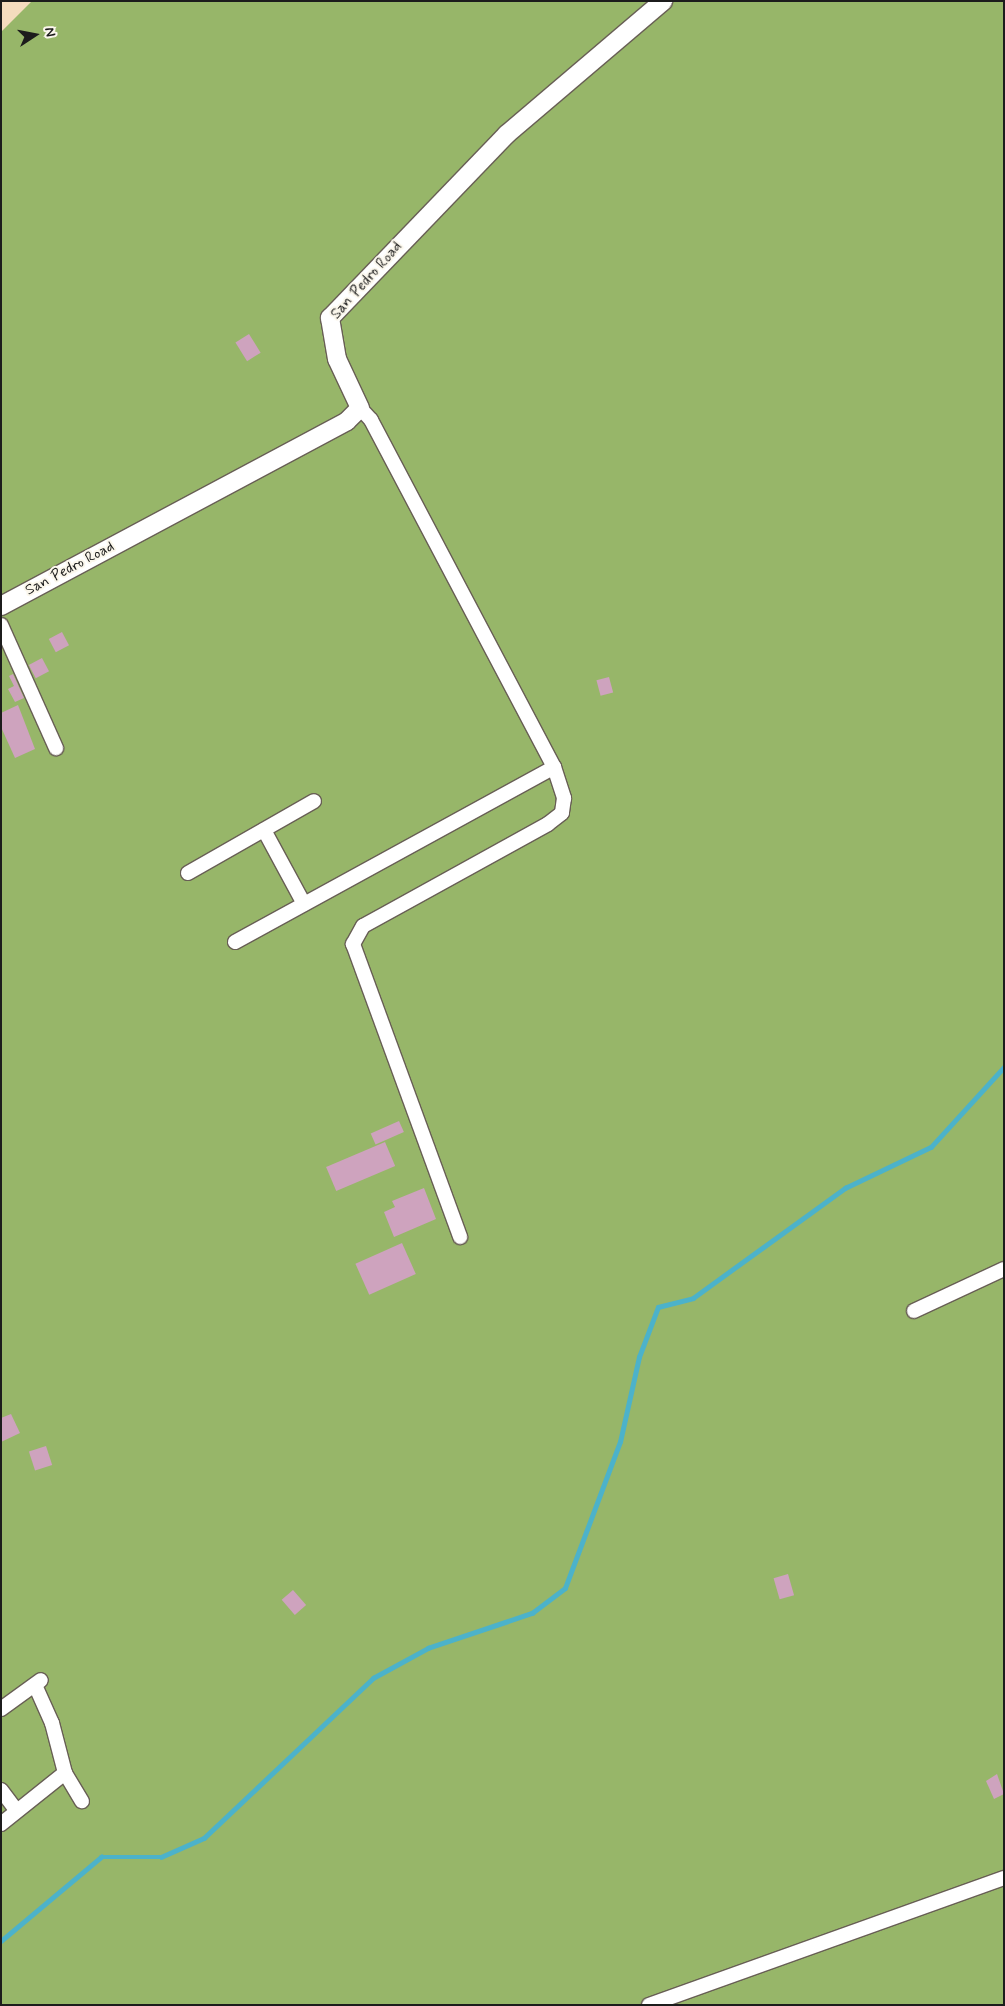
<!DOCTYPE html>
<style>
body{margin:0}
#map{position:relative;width:1005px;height:2006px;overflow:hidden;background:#f4dcbe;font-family:Mynerve,sans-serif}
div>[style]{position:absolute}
.forest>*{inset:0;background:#97b669}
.stream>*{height:4.5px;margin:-2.25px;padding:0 2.25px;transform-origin:2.25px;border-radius:2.25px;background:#4cb2ca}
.building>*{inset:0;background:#cea3be;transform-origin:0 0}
.roads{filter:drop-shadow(1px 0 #685f55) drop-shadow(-1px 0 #685f55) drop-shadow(0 1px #685f55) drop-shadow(0 -1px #685f55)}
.minor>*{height:14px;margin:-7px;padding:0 7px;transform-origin:7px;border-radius:7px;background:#fff}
.tertiary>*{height:18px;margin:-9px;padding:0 9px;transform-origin:9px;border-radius:9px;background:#fff}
span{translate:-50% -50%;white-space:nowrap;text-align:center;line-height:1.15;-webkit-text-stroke:4px #fbf7ec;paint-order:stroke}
.street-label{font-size:15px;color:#1c1c1c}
.frame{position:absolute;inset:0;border:2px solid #1c1c1c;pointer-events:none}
.north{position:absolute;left:10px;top:10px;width:50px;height:50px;-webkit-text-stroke:4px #fbf7ec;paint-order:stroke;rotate:79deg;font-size:14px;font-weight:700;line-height:20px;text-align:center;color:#1c1c1c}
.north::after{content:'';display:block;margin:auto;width:18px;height:22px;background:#1c1c1c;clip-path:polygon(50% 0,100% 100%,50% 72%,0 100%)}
</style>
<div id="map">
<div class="forest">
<div style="clip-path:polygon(32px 1px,1004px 1px,1004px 2005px,1px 2005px,1px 32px)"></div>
</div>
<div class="stream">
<div style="left:1px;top:1941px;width:131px;rotate:-40deg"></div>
<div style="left:101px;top:1857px;width:60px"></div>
<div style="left:161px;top:1857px;width:47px;rotate:-23.8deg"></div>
<div style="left:204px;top:1838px;width:233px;rotate:-43.4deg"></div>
<div style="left:373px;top:1678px;width:63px;rotate:-28.6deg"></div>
<div style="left:428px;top:1648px;width:110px;rotate:-18.6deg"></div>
<div style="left:532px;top:1613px;width:41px;rotate:-37.1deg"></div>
<div style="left:565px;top:1588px;width:156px;rotate:-69.4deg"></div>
<div style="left:620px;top:1442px;width:87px;rotate:-77.4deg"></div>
<div style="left:639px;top:1357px;width:53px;rotate:-69.2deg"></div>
<div style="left:658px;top:1307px;width:36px;rotate:-14deg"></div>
<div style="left:693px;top:1298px;width:188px;rotate:-35.9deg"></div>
<div style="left:845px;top:1188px;width:95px;rotate:-25.5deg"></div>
<div style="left:931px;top:1147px;width:108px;rotate:-47.6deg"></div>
</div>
<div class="building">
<div style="left:249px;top:334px;width:22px;height:16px;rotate:58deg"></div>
<div style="left:62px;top:632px;width:15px;height:15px;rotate:62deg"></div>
<div style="left:42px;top:658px;width:15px;height:15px;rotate:62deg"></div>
<div style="clip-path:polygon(13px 674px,24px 698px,15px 702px,8px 689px,14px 686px,9px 676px)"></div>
<div style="left:609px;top:677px;width:16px;height:13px;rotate:75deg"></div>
<div style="clip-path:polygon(18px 705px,35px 749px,15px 758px,1px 727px,1px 713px)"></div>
<div style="left:399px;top:1121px;width:12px;height:31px;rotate:66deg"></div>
<div style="left:385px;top:1142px;width:26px;height:64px;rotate:67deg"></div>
<div style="clip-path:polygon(424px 1188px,436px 1219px,394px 1237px,384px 1212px,395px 1207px,392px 1201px)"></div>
<div style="left:402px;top:1243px;width:34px;height:51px;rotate:66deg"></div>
<div style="clip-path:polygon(11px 1414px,20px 1433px,1px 1442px,1px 1418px)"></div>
<div style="left:46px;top:1446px;width:20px;height:18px;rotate:72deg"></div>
<div style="left:788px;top:1574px;width:22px;height:15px;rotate:74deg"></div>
<div style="left:293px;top:1590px;width:20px;height:15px;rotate:49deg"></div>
<div style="clip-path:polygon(997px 1774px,1004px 1794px,994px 1799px,986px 1781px)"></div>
</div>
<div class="roads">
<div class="minor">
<div style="left:360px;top:408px;width:16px;rotate:47deg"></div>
<div style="left:371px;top:420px;width:392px;rotate:62.2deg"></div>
<div style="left:554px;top:767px;width:33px;rotate:72deg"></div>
<div style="left:564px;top:798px;width:15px;rotate:98deg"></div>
<div style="left:562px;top:813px;width:18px;rotate:142deg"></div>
<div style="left:548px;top:824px;width:211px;rotate:151.1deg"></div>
<div style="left:363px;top:926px;width:21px;rotate:119deg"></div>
<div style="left:353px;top:944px;width:312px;rotate:69.9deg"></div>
<div style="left:1px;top:625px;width:135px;rotate:65.9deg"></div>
<div style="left:264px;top:830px;width:84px;rotate:61.6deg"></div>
<div style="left:188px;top:873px;width:145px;rotate:-29.7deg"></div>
<div style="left:235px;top:942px;width:364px;rotate:-28.7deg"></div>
<div style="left:914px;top:1311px;width:99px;rotate:-25deg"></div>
<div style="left:35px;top:1685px;width:42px;rotate:65.9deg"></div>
<div style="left:52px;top:1723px;width:52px;rotate:75.4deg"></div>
<div style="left:65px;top:1773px;width:33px;rotate:59deg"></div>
<div style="left:1px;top:1709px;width:49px;rotate:-35.9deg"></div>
<div style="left:1px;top:1790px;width:26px;rotate:53deg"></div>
<div style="left:1px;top:1824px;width:82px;rotate:-38.6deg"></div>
<div style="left:649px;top:2005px;width:377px;rotate:-19.7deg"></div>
</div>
<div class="tertiary">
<div style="left:1px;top:606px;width:392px;rotate:-28.1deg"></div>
<div style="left:347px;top:421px;width:18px;rotate:-45deg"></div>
<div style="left:360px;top:408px;width:54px;rotate:-115.1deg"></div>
<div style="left:337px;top:359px;width:42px;rotate:-99.7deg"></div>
<div style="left:330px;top:318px;width:255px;rotate:-46.1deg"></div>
<div style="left:507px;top:134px;width:205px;rotate:-40.4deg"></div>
</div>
</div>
<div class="street-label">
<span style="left:367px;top:281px;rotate:-48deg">San Pedro Road</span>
<span style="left:70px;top:569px;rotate:-28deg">San Pedro Road</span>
</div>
<div class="frame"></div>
<div class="north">N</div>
</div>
